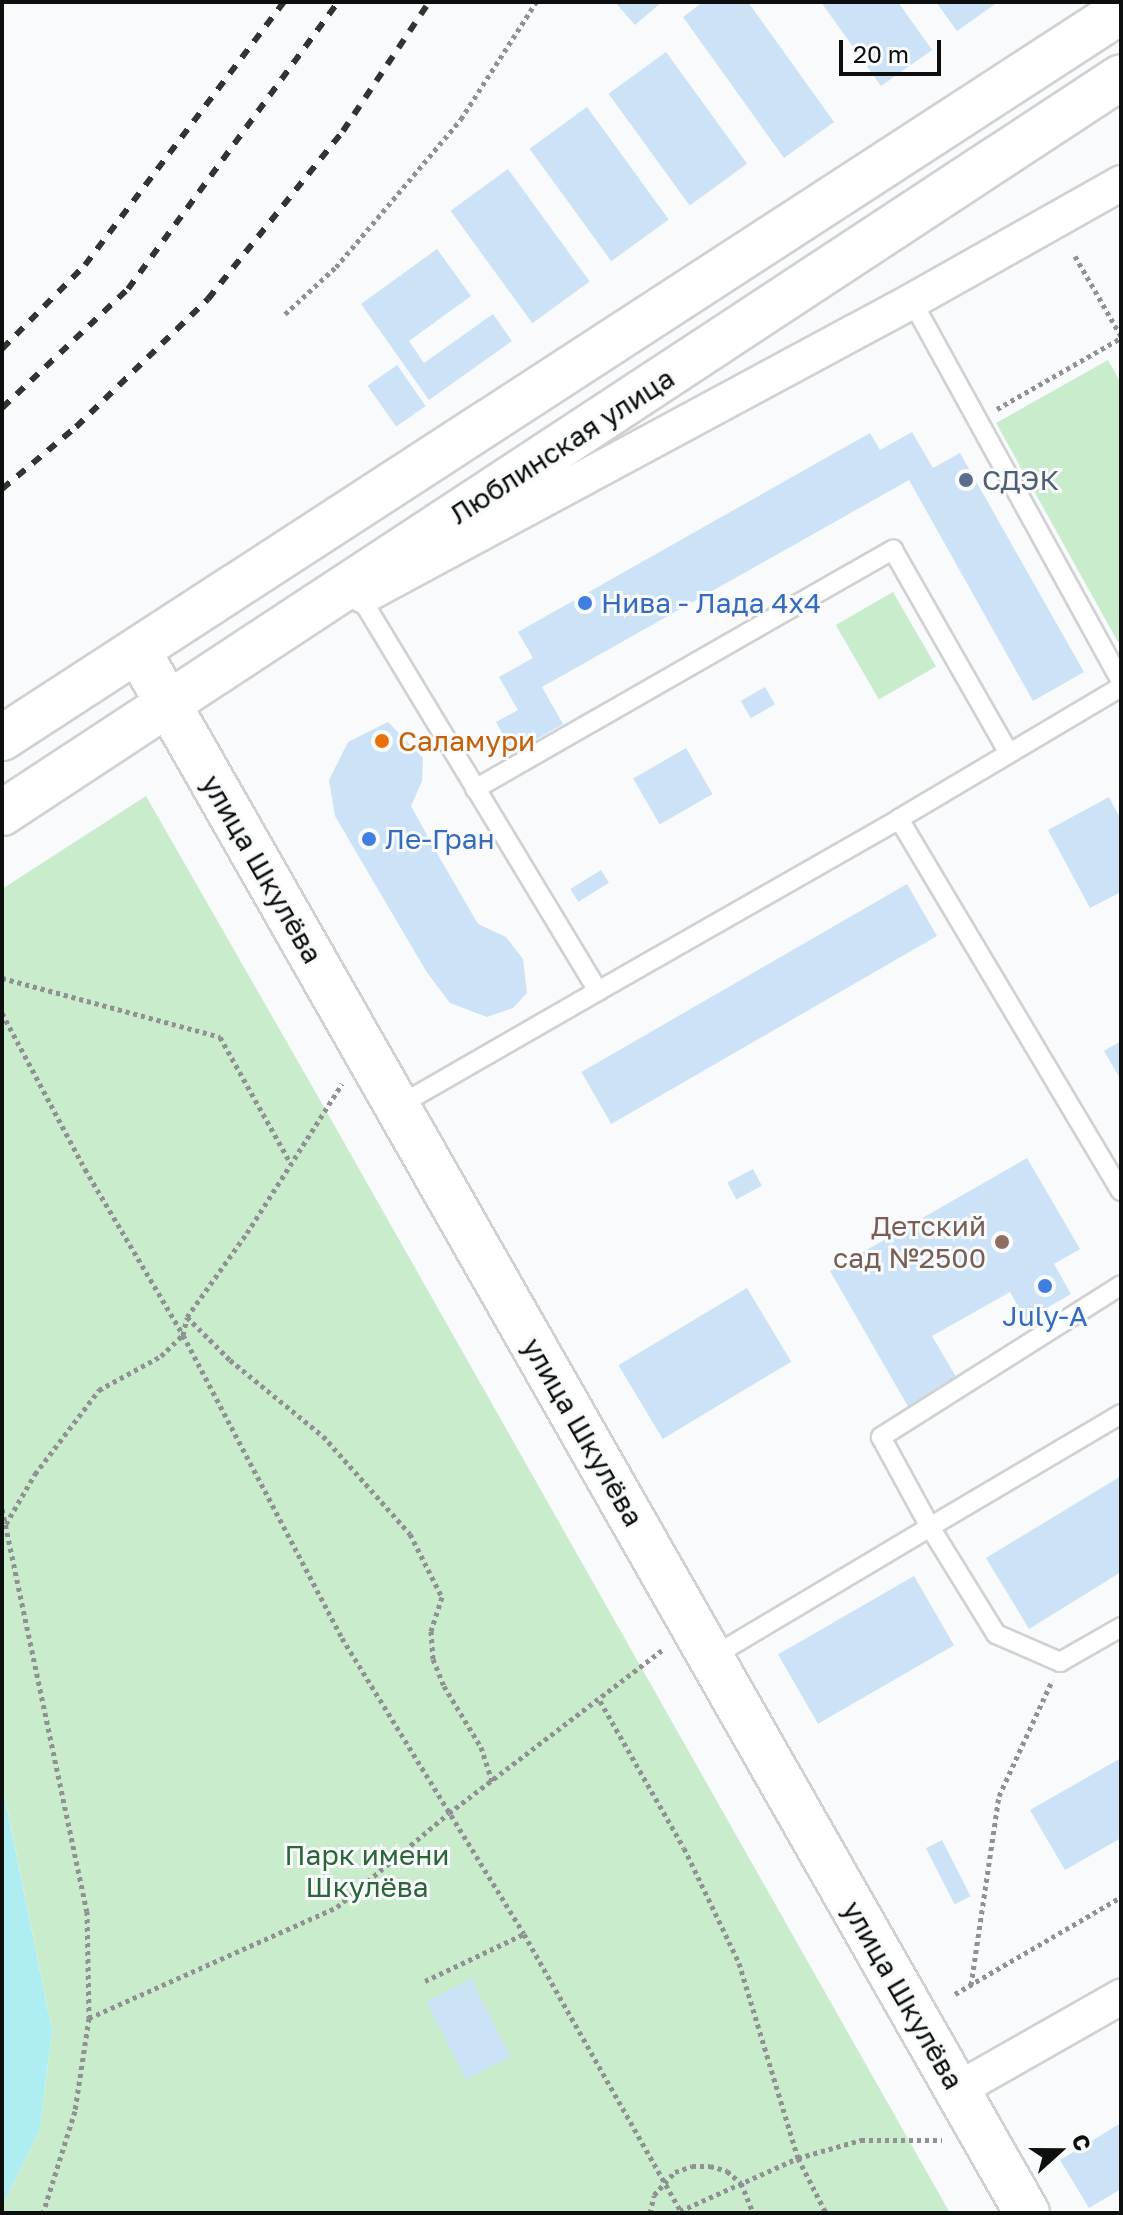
<!DOCTYPE html>
<meta charset="utf-8">
<style>
body{margin:0}
#map{position:relative;width:1123px;height:2215px;overflow:hidden;background:#f9fafb;font-family:"Golos Text",sans-serif}
div>[style]{position:absolute}
.green>*{inset:0;background:#c9eccd;transform-origin:0 0}
.water>*{inset:0;background:#aeedf2}
.building>*{inset:0;background:#cbe2f7;transform-origin:0 0}
.path>*{height:5px;margin-top:-2.5px;transform-origin:0;background:repeating-linear-gradient(90deg,#909192 0 4px,transparent 0 8px)}
.roads{filter:drop-shadow(2px 0 #d0d1d2) drop-shadow(-2px 0 #d0d1d2) drop-shadow(0 2px #d0d1d2) drop-shadow(0 -2px #d0d1d2)}
.lane>*{height:18px;margin:-9px;padding:0 9px;transform-origin:9px;border-radius:9px;background:#fff}
.street>*{height:34px;margin:-17px;padding:0 17px;transform-origin:17px;border-radius:17px;background:#fff}
.secondary>*{height:44px;margin:-22px;padding:0 22px;transform-origin:22px;border-radius:22px;background:#fff}
.primary>*{height:44px;margin:-22px;padding:0 22px;transform-origin:22px;border-radius:22px;background:#fff}
.rail>*{height:6px;margin-top:-3px;transform-origin:0;background:repeating-linear-gradient(90deg,#323333 0 10px,transparent 0 20px)}
.dots>*{width:22px;height:22px;translate:-50% -50%;box-sizing:border-box;border:4px solid #f9fafb;border-radius:50%}
span{translate:-50% -50%;white-space:nowrap;text-align:center;line-height:1.15;-webkit-text-stroke:6px #f9fafb;paint-order:stroke}
.street-label{font-size:28px;color:#0d0e0e}
.service-label{font-size:28px;color:#4e5e75}
.left{translate:0 -50%;text-align:left}
.shop-label{font-size:28px;color:#366cbe}
.food-label{font-size:28px;color:#c56008}
.education-label{font-size:28px;color:#785e54}
.right{translate:-100% -50%;text-align:right}
.park-label{font-size:28px;color:#2b6538}
.frame{position:absolute;inset:0;border:4px solid #0d0e0e;pointer-events:none}
.north{position:absolute;left:1019px;top:2111px;width:80px;height:80px;-webkit-text-stroke:6px #f9fafb;paint-order:stroke;rotate:69deg;font-size:22px;font-weight:700;line-height:32px;text-align:center;color:#0d0e0e}
.north::after{content:'';display:block;margin:auto;width:28px;height:36px;background:#0d0e0e;clip-path:polygon(50% 0,100% 100%,50% 72%,0 100%)}
.scale{position:absolute;left:839px;top:40px;width:102px;height:36px;box-sizing:border-box;border:4px solid #0d0e0e;border-top:0;padding-left:10px;font-size:24px;line-height:28px;white-space:nowrap;color:#0d0e0e;-webkit-text-stroke:6px #f9fafb;paint-order:stroke}
</style>
<div id="map">
<div class="green">
<div style="clip-path:polygon(1108px 360px,1121px 383px,1121px 640px,1118px 642px,996px 423px)"></div>
<div style="left:893px;top:592px;width:86px;height:66px;rotate:60deg"></div>
<div style="clip-path:polygon(146px 796px,324px 1107px,950px 2213px,2px 2213px,2px 2206px,40px 2129px,52px 2031px,2px 1783px,2px 889px)"></div>
</div>
<div class="water">
<div style="clip-path:polygon(2px 1784px,52px 2031px,40px 2129px,2px 2206px)"></div>
</div>
<div class="building">
<div style="clip-path:polygon(615px 2px,662px 2px,635px 25px)"></div>
<div style="clip-path:polygon(703px 2px,748px 2px,834px 122px,784px 158px,683px 17px)"></div>
<div style="clip-path:polygon(821px 2px,898px 2px,932px 50px,881px 86px)"></div>
<div style="clip-path:polygon(936px 2px,998px 2px,957px 31px)"></div>
<div style="left:666px;top:52px;width:138px;height:71px;rotate:54deg"></div>
<div style="left:587px;top:107px;width:139px;height:71px;rotate:54deg"></div>
<div style="left:508px;top:169px;width:139px;height:71px;rotate:54deg"></div>
<div style="clip-path:polygon(437px 249px,471px 296px,409px 341px,424px 363px,493px 314px,512px 341px,429px 400px,361px 304px)"></div>
<div style="left:397px;top:365px;width:50px;height:36px;rotate:55deg"></div>
<div style="clip-path:polygon(912px 432px,933px 468px,960px 453px,1084px 672px,1033px 701px,909px 480px,542px 687px,563px 724px,513px 753px,496px 722px,518px 710px,499px 677px,533px 658px,518px 632px,870px 433px,880px 450px)"></div>
<div style="left:765px;top:687px;width:20px;height:28px;rotate:60deg"></div>
<div style="clip-path:polygon(388px 722px,423px 758px,422px 781px,411px 806px,438px 855px,478px 924px,506px 937px,523px 959px,527px 993px,513px 1008px,487px 1017px,450px 1003px,426px 971px,335px 816px,329px 780px,348px 742px)"></div>
<div style="left:686px;top:748px;width:53px;height:61px;rotate:60deg"></div>
<div style="clip-path:polygon(1109px 797px,1121px 820px,1121px 892px,1090px 908px,1048px 830px)"></div>
<div style="left:601px;top:870px;width:15px;height:36px;rotate:58deg"></div>
<div style="left:907px;top:884px;width:60px;height:376px;rotate:60deg"></div>
<div style="clip-path:polygon(1121px 1041px,1121px 1080px,1104px 1051px)"></div>
<div style="clip-path:polygon(1027px 1158px,1080px 1249px,1054px 1264px,1071px 1294px,1026px 1320px,1010px 1292px,932px 1336px,959px 1382px,910px 1410px,830px 1271px)"></div>
<div style="left:753px;top:1169px;width:19px;height:29px;rotate:62deg"></div>
<div style="left:747px;top:1288px;width:86px;height:150px;rotate:59deg"></div>
<div style="clip-path:polygon(1121px 1476px,1121px 1572px,1029px 1629px,986px 1558px)"></div>
<div style="left:914px;top:1576px;width:80px;height:157px;rotate:60deg"></div>
<div style="clip-path:polygon(1121px 1758px,1121px 1838px,1065px 1870px,1030px 1810px)"></div>
<div style="left:942px;top:1840px;width:63px;height:18px;rotate:63deg"></div>
<div style="left:471px;top:1979px;width:87px;height:50px;rotate:63deg"></div>
<div style="clip-path:polygon(1121px 2123px,1121px 2189px,1089px 2208px,1060px 2160px)"></div>
</div>
<div class="path">
<div style="left:1075px;top:256px;width:92px;rotate:60.1deg"></div>
<div style="left:285px;top:314px;width:69px;rotate:-42.7deg"></div>
<div style="left:336px;top:267px;width:194px;rotate:-49.8deg"></div>
<div style="left:461px;top:119px;width:139px;rotate:-57.3deg"></div>
<div style="left:997px;top:409px;width:143px;rotate:-29.8deg"></div>
<div style="left:2px;top:978px;width:226px;rotate:15.1deg"></div>
<div style="left:220px;top:1037px;width:143px;rotate:60.8deg"></div>
<div style="left:2px;top:1013px;width:177px;rotate:62deg"></div>
<div style="left:85px;top:1169px;width:193px;rotate:59.4deg"></div>
<div style="left:183px;top:1335px;width:342px;rotate:62.3deg"></div>
<div style="left:342px;top:1638px;width:347px;rotate:58.4deg"></div>
<div style="left:524px;top:1934px;width:321px;rotate:60.5deg"></div>
<div style="left:187px;top:1317px;width:61px;rotate:45deg"></div>
<div style="left:230px;top:1360px;width:120px;rotate:39.3deg"></div>
<div style="left:323px;top:1436px;width:131px;rotate:48.4deg"></div>
<div style="left:410px;top:1534px;width:71px;rotate:63.1deg"></div>
<div style="left:442px;top:1597px;width:36px;rotate:108deg"></div>
<div style="left:431px;top:1631px;width:28px;rotate:86deg"></div>
<div style="left:433px;top:1659px;width:29px;rotate:68deg"></div>
<div style="left:444px;top:1686px;width:71px;rotate:58.8deg"></div>
<div style="left:481px;top:1747px;width:36px;rotate:72deg"></div>
<div style="left:2px;top:1509px;width:411px;rotate:78.1deg"></div>
<div style="left:87px;top:1911px;width:107px;rotate:88.9deg"></div>
<div style="left:89px;top:2018px;width:94px;rotate:98.6deg"></div>
<div style="left:75px;top:2111px;width:107px;rotate:107.4deg"></div>
<div style="left:6px;top:1524px;width:58px;rotate:-59.9deg"></div>
<div style="left:35px;top:1474px;width:106px;rotate:-52.7deg"></div>
<div style="left:99px;top:1390px;width:71px;rotate:-28.7deg"></div>
<div style="left:161px;top:1356px;width:30px;rotate:-44deg"></div>
<div style="left:183px;top:1335px;width:18px;rotate:-77deg"></div>
<div style="left:187px;top:1317px;width:103px;rotate:-54.5deg"></div>
<div style="left:247px;top:1233px;width:177px;rotate:-57.5deg"></div>
<div style="left:600px;top:1701px;width:169px;rotate:60.3deg"></div>
<div style="left:684px;top:1848px;width:127px;rotate:64.4deg"></div>
<div style="left:739px;top:1963px;width:204px;rotate:73.2deg"></div>
<div style="left:798px;top:2158px;width:62px;rotate:63deg"></div>
<div style="left:425px;top:1981px;width:110px;rotate:-25.4deg"></div>
<div style="left:971px;top:1985px;width:191px;rotate:-81.6deg"></div>
<div style="left:999px;top:1796px;width:124px;rotate:-65.3deg"></div>
<div style="left:955px;top:1994px;width:192px;rotate:-30.3deg"></div>
<div style="left:89px;top:2018px;width:272px;rotate:-24.1deg"></div>
<div style="left:337px;top:1907px;width:146px;rotate:-40deg"></div>
<div style="left:449px;top:1813px;width:268px;rotate:-37.4deg"></div>
<div style="left:680px;top:2211px;width:129px;rotate:-24.2deg"></div>
<div style="left:798px;top:2158px;width:66px;rotate:-15.9deg"></div>
<div style="left:861px;top:2140px;width:81px"></div>
<div style="left:650px;top:2213px;width:18px;rotate:-77deg"></div>
<div style="left:654px;top:2195px;width:31px;rotate:-48deg"></div>
<div style="left:675px;top:2172px;width:18px;rotate:-19deg"></div>
<div style="left:692px;top:2166px;width:18px"></div>
<div style="left:710px;top:2166px;width:18px;rotate:16deg"></div>
<div style="left:727px;top:2171px;width:18px;rotate:41deg"></div>
<div style="left:741px;top:2183px;width:32px;rotate:68deg"></div>
</div>
<div class="roads">
<div class="lane">
<div style="left:912px;top:301px;width:434px;rotate:61.2deg"></div>
<div style="left:361px;top:598px;width:459px;rotate:58.9deg"></div>
<div style="left:598px;top:991px;width:347px;rotate:-29.7deg"></div>
<div style="left:1121px;top:687px;width:258px;rotate:149.3deg"></div>
<div style="left:899px;top:819px;width:433px;rotate:59.2deg"></div>
<div style="left:475px;top:789px;width:482px;rotate:-29.8deg"></div>
<div style="left:893px;top:550px;width:234px;rotate:60.3deg"></div>
<div style="left:398px;top:1106px;width:231px;rotate:-29.9deg"></div>
<div style="left:1121px;top:1414px;width:222px;rotate:149.4deg"></div>
<div style="left:930px;top:1527px;width:126px;rotate:58.3deg"></div>
<div style="left:996px;top:1634px;width:70px;rotate:23.6deg"></div>
<div style="left:1060px;top:1662px;width:70px;rotate:-29.8deg"></div>
<div style="left:712px;top:1657px;width:254px;rotate:-30.8deg"></div>
<div style="left:930px;top:1527px;width:102px;rotate:-118.6deg"></div>
<div style="left:881px;top:1437px;width:284px;rotate:-32.3deg"></div>
</div>
<div class="street">
<div style="left:364px;top:596px;width:622px;rotate:-28.29deg"></div>
<div style="left:912px;top:301px;width:240px;rotate:-29.4deg"></div>
<div style="left:957px;top:2090px;width:189px;rotate:-29.6deg"></div>
</div>
<div class="secondary">
<div style="left:138px;top:651px;width:1797px;rotate:60.35deg"></div>
</div>
<div class="primary">
<div style="left:2px;top:738px;width:1334px;rotate:-33.01deg"></div>
<div style="left:2px;top:813px;width:1339px;rotate:-33.33deg"></div>
</div>
</div>
<div class="rail">
<div style="left:2px;top:349px;width:118px;rotate:-45.3deg"></div>
<div style="left:85px;top:265px;width:330px;rotate:-52.9deg"></div>
<div style="left:2px;top:408px;width:173px;rotate:-43.4deg"></div>
<div style="left:128px;top:289px;width:356px;rotate:-53.8deg"></div>
<div style="left:2px;top:489px;width:97px;rotate:-40deg"></div>
<div style="left:76px;top:427px;width:184px;rotate:-44.1deg"></div>
<div style="left:208px;top:299px;width:216px;rotate:-51.2deg"></div>
<div style="left:343px;top:131px;width:155px;rotate:-56.3deg"></div>
</div>
<div class="dots">
<div style="left:966px;top:480px;background:#5c6f8a"></div>
<div style="left:585px;top:603px;background:#3f7fe0"></div>
<div style="left:382px;top:741px;background:#e8710a"></div>
<div style="left:369px;top:839px;background:#3f7fe0"></div>
<div style="left:1002px;top:1242px;background:#8d6e63"></div>
<div style="left:1045px;top:1286px;background:#3f7fe0"></div>
</div>
<div class="street-label">
<span style="left:562px;top:446px;rotate:-33deg">Люблинская улица</span>
<span style="left:262px;top:869px;rotate:60deg">улица Шкулёва</span>
<span style="left:583px;top:1432px;rotate:60deg">улица Шкулёва</span>
<span style="left:903px;top:1995px;rotate:60deg">улица Шкулёва</span>
</div>
<div class="service-label">
<span class="left" style="left:982px;top:480px">СДЭК</span>
</div>
<div class="shop-label">
<span class="left" style="left:601px;top:603px">Нива - Лада 4х4</span>
<span class="left" style="left:385px;top:839px">Ле-Гран</span>
<span style="left:1045px;top:1316px">July-A</span>
</div>
<div class="food-label">
<span class="left" style="left:398px;top:741px">Саламури</span>
</div>
<div class="education-label">
<span class="right" style="left:986px;top:1242px">Детский<br>сад №2500</span>
</div>
<div class="park-label">
<span style="left:367px;top:1871px">Парк имени<br>Шкулёва</span>
</div>
<div class="frame"></div>
<div class="north">С</div>
<div class="scale">20 m</div>
</div>
